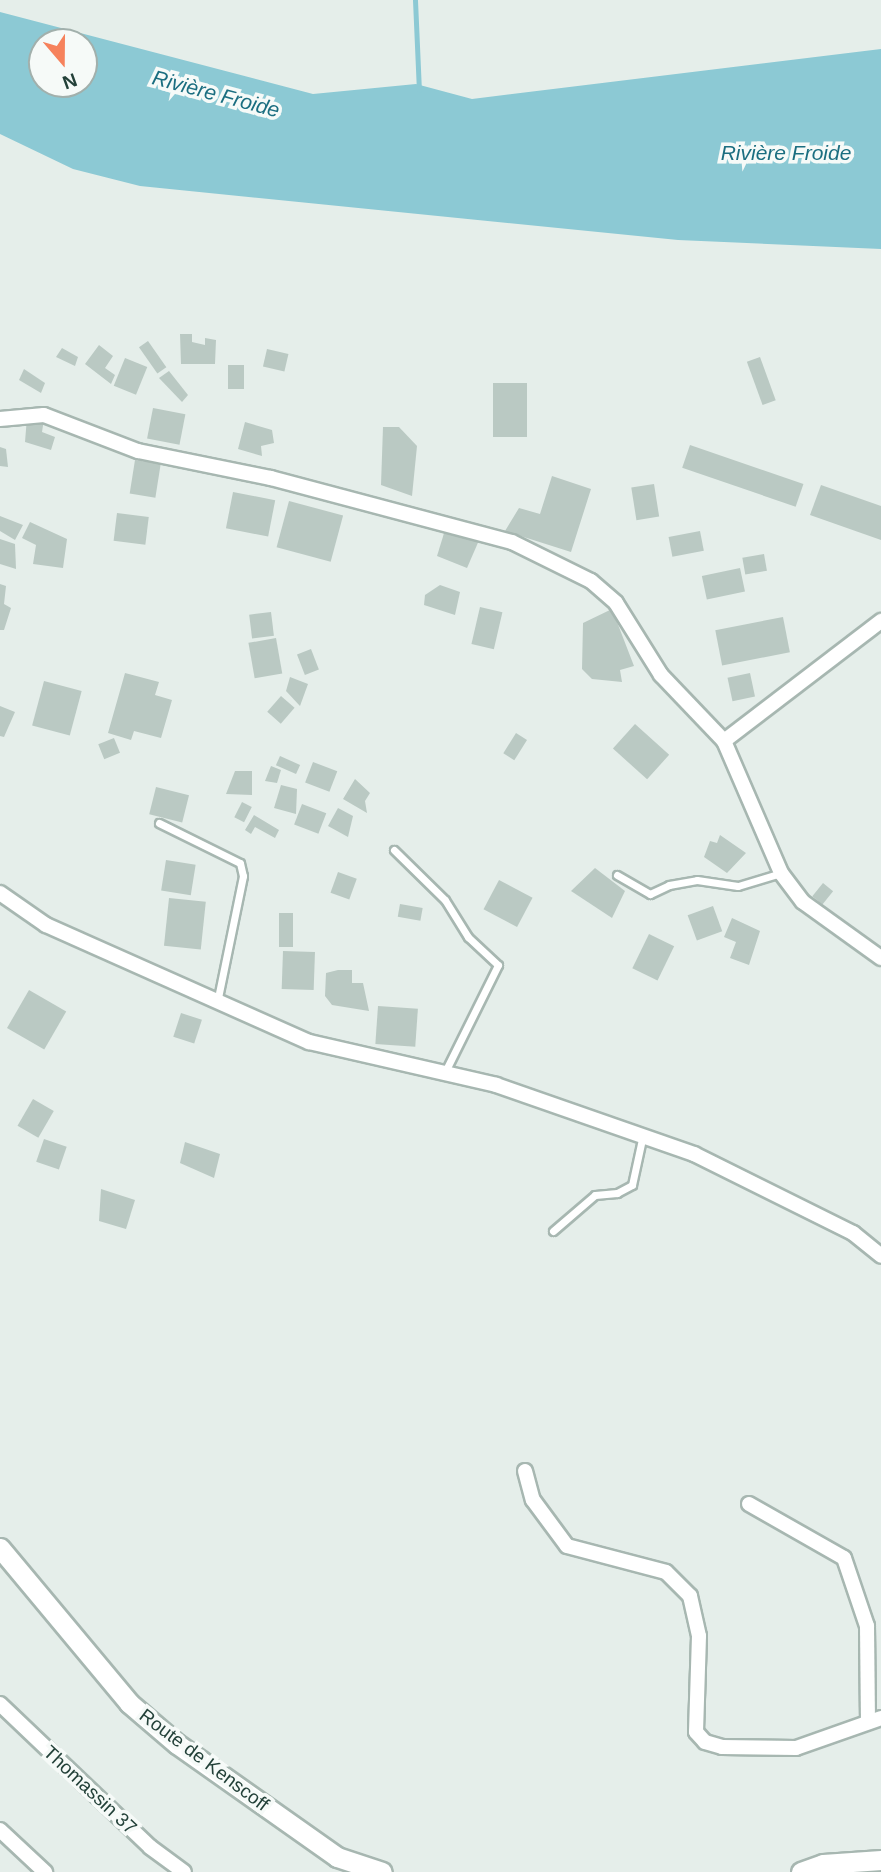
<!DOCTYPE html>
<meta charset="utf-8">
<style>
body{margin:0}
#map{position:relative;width:881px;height:1872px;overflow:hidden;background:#e5eeea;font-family:Arial,sans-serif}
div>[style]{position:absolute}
.water>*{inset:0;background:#8cc9d4}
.stream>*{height:5px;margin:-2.5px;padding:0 2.5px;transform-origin:2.5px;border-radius:2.5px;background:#8cc9d4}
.building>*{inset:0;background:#bac9c3;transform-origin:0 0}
.roads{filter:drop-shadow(2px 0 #a7b7b1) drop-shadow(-2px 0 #a7b7b1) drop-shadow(0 2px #a7b7b1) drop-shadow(0 -2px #a7b7b1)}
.service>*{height:7px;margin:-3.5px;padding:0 3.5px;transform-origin:3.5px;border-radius:3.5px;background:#fff}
.minor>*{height:14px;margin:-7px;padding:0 7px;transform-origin:7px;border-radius:7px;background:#fff}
.secondary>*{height:19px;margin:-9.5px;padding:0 9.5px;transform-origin:9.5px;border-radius:9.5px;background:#fff}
span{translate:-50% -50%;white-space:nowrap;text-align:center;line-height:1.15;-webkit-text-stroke:7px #f6faf8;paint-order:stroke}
.street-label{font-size:19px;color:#234139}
.water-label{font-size:21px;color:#1b6e80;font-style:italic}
.north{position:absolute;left:28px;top:28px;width:70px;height:70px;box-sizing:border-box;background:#f6faf8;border:2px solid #a2b0ac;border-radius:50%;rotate:160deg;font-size:19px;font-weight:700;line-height:28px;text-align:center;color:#234139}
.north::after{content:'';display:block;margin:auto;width:24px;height:32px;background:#f6825c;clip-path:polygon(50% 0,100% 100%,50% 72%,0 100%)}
</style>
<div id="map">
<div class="water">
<div style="clip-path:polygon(evenodd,0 12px,313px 94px,416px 84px,472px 99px,881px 49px,881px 249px,678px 240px,140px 186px,73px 169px,0 134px,0 12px,42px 42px,84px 42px,84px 84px,42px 84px,42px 42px)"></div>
</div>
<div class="stream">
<div style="left:415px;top:0;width:90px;rotate:87.5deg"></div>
</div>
<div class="building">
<div style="clip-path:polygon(180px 334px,192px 334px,192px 342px,205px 345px,205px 338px,216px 340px,215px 364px,181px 364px)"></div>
<div style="left:148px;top:341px;width:32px;height:11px;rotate:55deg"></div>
<div style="clip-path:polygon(99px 345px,113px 356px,105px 368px,115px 375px,111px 384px,85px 364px)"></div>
<div style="clip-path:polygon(62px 348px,78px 357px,75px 366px,56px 357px)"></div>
<div style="left:267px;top:349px;width:22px;height:18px;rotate:13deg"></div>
<div style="left:760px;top:357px;width:46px;height:14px;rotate:70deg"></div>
<div style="left:125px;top:358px;width:24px;height:30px;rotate:22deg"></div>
<div style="left:228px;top:365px;width:16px;height:24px"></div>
<div style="clip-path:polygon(24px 369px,45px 383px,41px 393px,19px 380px)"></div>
<div style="clip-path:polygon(169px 371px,188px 395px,182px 402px,159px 378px)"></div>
<div style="left:493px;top:383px;width:34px;height:54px"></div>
<div style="left:153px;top:408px;width:33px;height:31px;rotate:11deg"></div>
<div style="clip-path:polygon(27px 417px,44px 419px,42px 432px,55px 437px,51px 450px,25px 442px)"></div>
<div style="clip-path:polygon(245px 422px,272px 430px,274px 443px,261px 446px,262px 456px,238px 449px)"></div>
<div style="clip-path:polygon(383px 427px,399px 427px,417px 446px,412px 496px,381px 485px)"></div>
<div style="left:690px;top:445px;width:120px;height:24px;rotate:19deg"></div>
<div style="clip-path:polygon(0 447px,6px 449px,8px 467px,0 466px)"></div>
<div style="left:135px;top:460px;width:26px;height:34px;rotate:9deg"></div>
<div style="clip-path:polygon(552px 476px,591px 489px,571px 552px,505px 531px,519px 508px,540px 514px)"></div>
<div style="left:654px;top:484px;width:33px;height:23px;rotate:81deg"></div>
<div style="clip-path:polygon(821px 485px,881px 506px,881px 540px,810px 515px)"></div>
<div style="left:233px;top:492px;width:43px;height:37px;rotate:11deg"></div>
<div style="left:289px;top:501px;width:56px;height:48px;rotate:15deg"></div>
<div style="left:117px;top:513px;width:32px;height:28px;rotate:7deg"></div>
<div style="clip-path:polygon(0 516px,23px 525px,15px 540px,0 531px)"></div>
<div style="clip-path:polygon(30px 522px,67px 539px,63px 568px,33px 564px,36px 545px,22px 538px)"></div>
<div style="clip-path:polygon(445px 530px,480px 538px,467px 568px,437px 556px)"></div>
<div style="left:700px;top:531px;width:20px;height:32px;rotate:79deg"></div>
<div style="clip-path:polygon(0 539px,15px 544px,16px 569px,0 564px)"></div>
<div style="left:764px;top:554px;width:17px;height:22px;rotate:80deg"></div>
<div style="left:740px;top:568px;width:24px;height:39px;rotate:78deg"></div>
<div style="clip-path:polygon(0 584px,6px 586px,4px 604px,11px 608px,4px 630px,0 630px)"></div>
<div style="clip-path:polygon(440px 585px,460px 592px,455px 615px,424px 605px,425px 595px)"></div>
<div style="left:480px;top:607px;width:23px;height:38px;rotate:13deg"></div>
<div style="clip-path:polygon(612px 609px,634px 666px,620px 670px,622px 682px,592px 679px,582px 669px,583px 623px)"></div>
<div style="left:271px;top:612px;width:24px;height:22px;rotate:83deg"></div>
<div style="left:783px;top:617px;width:36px;height:69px;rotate:79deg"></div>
<div style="left:276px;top:638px;width:36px;height:28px;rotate:80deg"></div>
<div style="left:311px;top:649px;width:22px;height:15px;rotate:69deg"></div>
<div style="clip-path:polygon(125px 673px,159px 682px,155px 695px,172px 700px,161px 738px,134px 731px,131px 740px,108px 733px)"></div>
<div style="left:750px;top:673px;width:24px;height:23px;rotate:78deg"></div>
<div style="clip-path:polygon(290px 677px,308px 684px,300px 706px,286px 691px)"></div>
<div style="left:44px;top:681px;width:39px;height:46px;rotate:15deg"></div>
<div style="left:281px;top:696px;width:18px;height:21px;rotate:41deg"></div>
<div style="clip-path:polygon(0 706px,15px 712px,4px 737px,0 736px)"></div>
<div style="left:635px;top:724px;width:46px;height:33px;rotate:42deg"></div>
<div style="left:516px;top:733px;width:13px;height:24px;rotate:32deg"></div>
<div style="left:114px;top:738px;width:16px;height:17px;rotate:68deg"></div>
<div style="left:280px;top:756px;width:22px;height:10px;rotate:24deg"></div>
<div style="left:313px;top:762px;width:26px;height:22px;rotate:21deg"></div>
<div style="clip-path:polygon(271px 766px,281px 770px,277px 783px,265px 781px)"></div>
<div style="clip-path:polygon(235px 771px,252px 771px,252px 795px,226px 794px)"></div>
<div style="clip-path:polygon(355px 779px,370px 793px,365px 801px,367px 813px,343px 799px)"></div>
<div style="clip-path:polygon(281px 785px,297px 789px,296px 814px,274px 808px)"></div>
<div style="left:156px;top:787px;width:34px;height:28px;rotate:14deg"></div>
<div style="left:242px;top:802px;width:11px;height:17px;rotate:27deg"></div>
<div style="left:302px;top:804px;width:26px;height:22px;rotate:21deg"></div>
<div style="clip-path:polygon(338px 808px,353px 816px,348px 837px,328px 826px)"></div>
<div style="clip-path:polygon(254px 815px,279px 830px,275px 838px,255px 827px,251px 834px,245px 830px)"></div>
<div style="clip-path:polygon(720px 835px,746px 853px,727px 873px,704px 857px,710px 841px,717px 843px)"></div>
<div style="left:166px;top:860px;width:30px;height:31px;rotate:9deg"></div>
<div style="clip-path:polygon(595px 868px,625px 891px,612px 918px,571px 891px)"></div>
<div style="left:338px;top:872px;width:20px;height:22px;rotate:20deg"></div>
<div style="left:499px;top:880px;width:38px;height:33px;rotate:28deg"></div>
<div style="left:823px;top:883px;width:13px;height:17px;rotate:39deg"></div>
<div style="left:169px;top:898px;width:37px;height:48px;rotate:6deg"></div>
<div style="left:400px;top:904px;width:23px;height:13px;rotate:10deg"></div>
<div style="left:713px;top:906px;width:27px;height:27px;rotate:70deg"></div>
<div style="left:279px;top:913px;width:14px;height:34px"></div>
<div style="clip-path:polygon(732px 918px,760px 931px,749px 965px,730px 958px,736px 942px,724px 937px)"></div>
<div style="left:649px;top:934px;width:28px;height:38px;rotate:26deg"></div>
<div style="left:283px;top:951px;width:32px;height:38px;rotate:2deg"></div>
<div style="clip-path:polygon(338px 970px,352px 970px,352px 983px,363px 983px,369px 1011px,332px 1005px,325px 996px,326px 973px)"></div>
<div style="left:29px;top:990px;width:43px;height:44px;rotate:30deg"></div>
<div style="left:378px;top:1006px;width:40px;height:38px;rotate:4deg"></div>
<div style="left:181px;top:1013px;width:22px;height:25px;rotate:18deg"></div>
<div style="left:33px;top:1099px;width:24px;height:31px;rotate:30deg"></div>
<div style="left:44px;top:1139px;width:24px;height:24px;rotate:19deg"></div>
<div style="clip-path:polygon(185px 1142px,220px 1154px,214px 1178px,180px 1163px)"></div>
<div style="clip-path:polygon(101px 1189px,135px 1200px,126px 1229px,99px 1221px)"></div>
</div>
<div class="roads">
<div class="service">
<div style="left:159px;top:823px;width:90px;rotate:26.3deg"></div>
<div style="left:240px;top:863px;width:13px;rotate:77deg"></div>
<div style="left:243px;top:876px;width:130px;rotate:101.6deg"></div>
<div style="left:394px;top:850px;width:71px;rotate:44.4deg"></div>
<div style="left:445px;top:900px;width:44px;rotate:58.1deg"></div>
<div style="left:468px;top:937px;width:41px;rotate:43deg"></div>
<div style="left:498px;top:965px;width:119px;rotate:116.4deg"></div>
<div style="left:617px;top:875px;width:38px;rotate:30deg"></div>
<div style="left:650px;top:894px;width:21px;rotate:-25deg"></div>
<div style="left:669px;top:885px;width:28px;rotate:-10deg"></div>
<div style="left:697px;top:880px;width:41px;rotate:8.3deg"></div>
<div style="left:738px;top:886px;width:45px;rotate:-16.8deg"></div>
<div style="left:553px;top:1231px;width:55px;rotate:-40.6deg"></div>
<div style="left:595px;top:1195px;width:22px;rotate:-5deg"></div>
<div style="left:617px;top:1193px;width:17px;rotate:-28deg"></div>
<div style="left:632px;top:1185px;width:47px;rotate:-77.7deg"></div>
</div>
<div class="minor">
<div style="left:0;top:419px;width:44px;rotate:-5.2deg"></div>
<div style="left:44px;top:415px;width:101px;rotate:21deg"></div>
<div style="left:138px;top:451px;width:136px;rotate:11.5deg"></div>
<div style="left:271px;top:478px;width:249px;rotate:14.9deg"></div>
<div style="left:512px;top:542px;width:88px;rotate:26.3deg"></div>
<div style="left:591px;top:581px;width:33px;rotate:41deg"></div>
<div style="left:616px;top:603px;width:85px;rotate:58deg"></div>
<div style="left:661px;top:675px;width:91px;rotate:46.3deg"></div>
<div style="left:724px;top:741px;width:144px;rotate:66.6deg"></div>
<div style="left:781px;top:873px;width:36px;rotate:53deg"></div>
<div style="left:803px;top:902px;width:96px;rotate:35.7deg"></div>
<div style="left:724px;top:741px;width:198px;rotate:-37.4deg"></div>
<div style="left:0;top:893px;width:56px;rotate:34.8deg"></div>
<div style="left:46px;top:925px;width:288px;rotate:24deg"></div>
<div style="left:309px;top:1042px;width:192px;rotate:12.9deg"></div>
<div style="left:496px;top:1085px;width:210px;rotate:19.2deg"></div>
<div style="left:694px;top:1154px;width:178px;rotate:26.4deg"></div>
<div style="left:853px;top:1233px;width:36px;rotate:39deg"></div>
<div style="left:525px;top:1471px;width:30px;rotate:75deg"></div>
<div style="left:533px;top:1500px;width:57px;rotate:53.5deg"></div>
<div style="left:567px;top:1546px;width:102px;rotate:14.7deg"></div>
<div style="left:666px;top:1572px;width:34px;rotate:45deg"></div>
<div style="left:690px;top:1596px;width:41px;rotate:77.3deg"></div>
<div style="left:699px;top:1636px;width:96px;rotate:91.8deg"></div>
<div style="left:696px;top:1732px;width:13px;rotate:48deg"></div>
<div style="left:705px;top:1742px;width:18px;rotate:16deg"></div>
<div style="left:722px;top:1747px;width:74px;rotate:0.8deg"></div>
<div style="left:796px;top:1748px;width:90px;rotate:-19.4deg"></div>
<div style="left:749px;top:1504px;width:109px;rotate:29.6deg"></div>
<div style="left:844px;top:1558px;width:72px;rotate:71.3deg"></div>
<div style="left:867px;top:1626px;width:96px;rotate:89.4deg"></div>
<div style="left:0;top:1704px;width:207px;rotate:43.6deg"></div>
<div style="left:150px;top:1847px;width:42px;rotate:36.3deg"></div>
<div style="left:0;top:1830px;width:62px;rotate:43deg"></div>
</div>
<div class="secondary">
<div style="left:0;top:1548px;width:202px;rotate:50.2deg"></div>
<div style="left:129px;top:1703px;width:63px;rotate:40.5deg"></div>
<div style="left:177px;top:1744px;width:196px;rotate:35.2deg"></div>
<div style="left:337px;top:1857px;width:47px;rotate:18.4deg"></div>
<div style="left:801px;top:1872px;width:23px;rotate:-20deg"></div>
<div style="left:823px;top:1864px;width:58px;rotate:-3.9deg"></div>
</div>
</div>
<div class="street-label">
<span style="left:204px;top:1760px;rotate:37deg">Route de Kenscoff</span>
<span style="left:90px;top:1790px;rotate:43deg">Thomassin 37</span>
</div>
<div class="water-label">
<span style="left:216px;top:94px;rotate:15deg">Rivière Froide</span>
<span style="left:786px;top:153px">Rivière Froide</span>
</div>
<div class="north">N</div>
</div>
